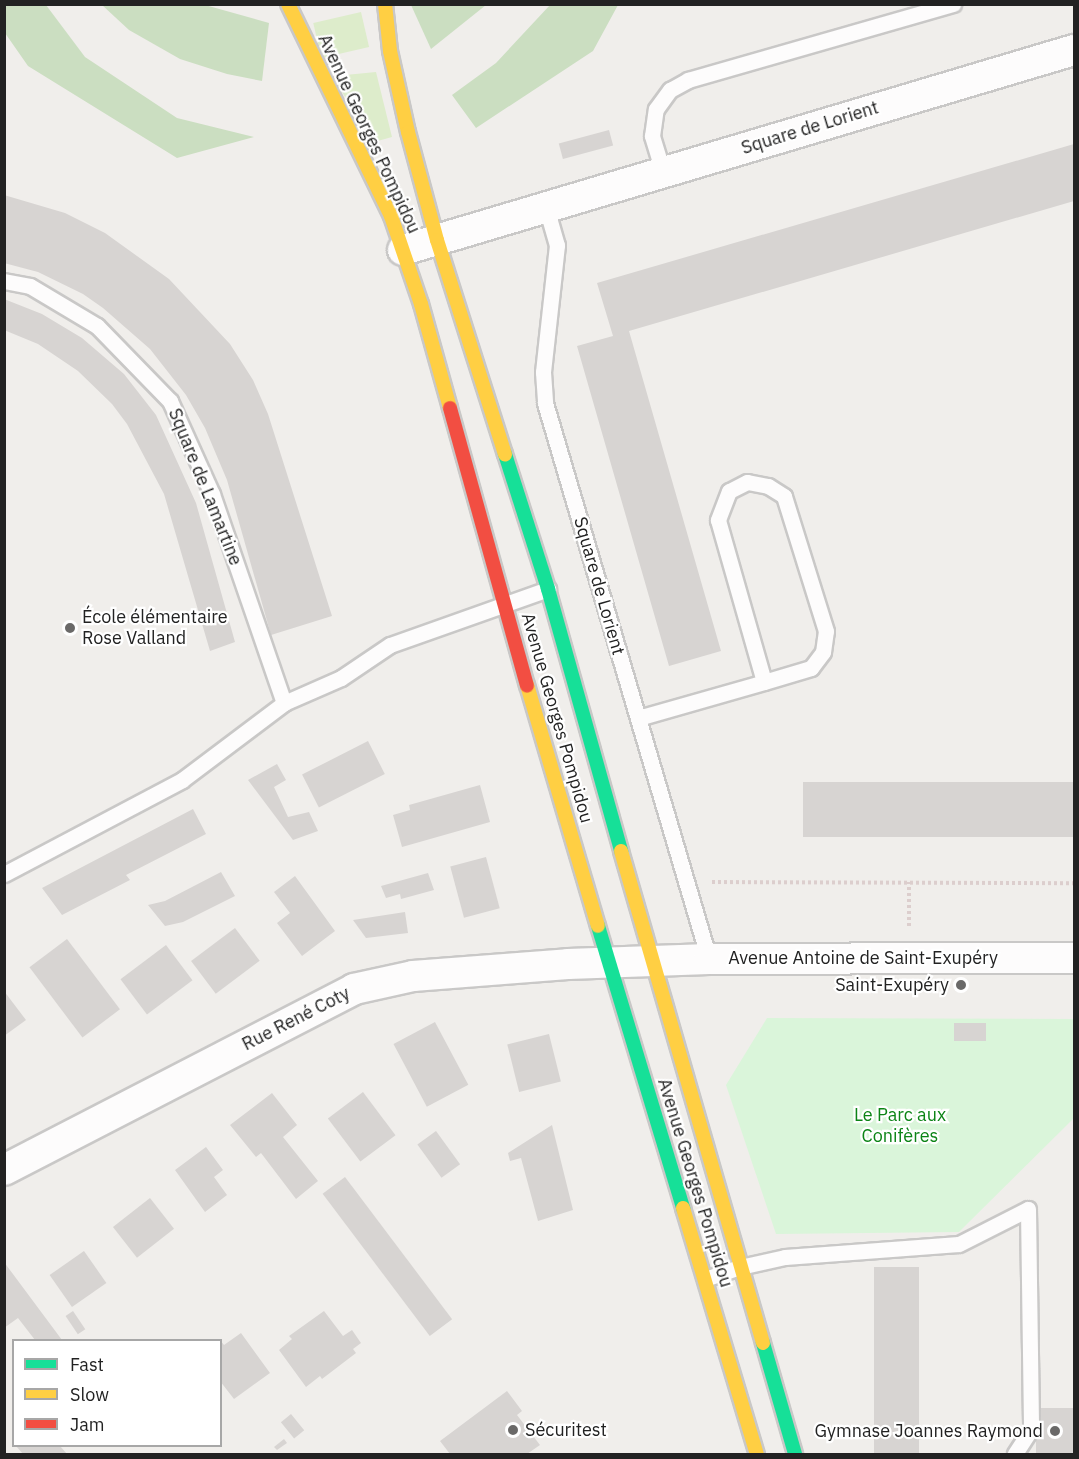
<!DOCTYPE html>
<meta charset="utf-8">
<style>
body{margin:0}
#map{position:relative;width:1079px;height:1459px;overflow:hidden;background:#f0eeeb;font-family:"IBM Plex Sans",sans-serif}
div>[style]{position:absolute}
.grass>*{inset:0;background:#ddeccb;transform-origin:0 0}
.forest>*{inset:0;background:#cbdec1}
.park>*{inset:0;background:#daf5da}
.building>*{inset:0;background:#d7d4d2;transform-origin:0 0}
.path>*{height:4px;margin-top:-2px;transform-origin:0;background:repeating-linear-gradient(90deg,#dccecd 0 3px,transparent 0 6px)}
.roads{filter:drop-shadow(2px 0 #c9c8c7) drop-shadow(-2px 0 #c9c8c7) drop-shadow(0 2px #c9c8c7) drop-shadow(0 -2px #c9c8c7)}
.lane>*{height:15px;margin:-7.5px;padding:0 7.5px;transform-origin:7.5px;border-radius:7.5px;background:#fdfcfc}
.street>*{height:30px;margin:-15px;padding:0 15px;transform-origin:15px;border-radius:15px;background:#fdfcfc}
.fast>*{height:14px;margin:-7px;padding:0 7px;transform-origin:7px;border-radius:7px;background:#16e098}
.slow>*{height:14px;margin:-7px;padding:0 7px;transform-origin:7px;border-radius:7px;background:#ffcf43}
.jam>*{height:14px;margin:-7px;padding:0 7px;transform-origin:7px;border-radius:7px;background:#f24e42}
.dots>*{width:16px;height:16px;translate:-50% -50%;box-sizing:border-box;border:3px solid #fff;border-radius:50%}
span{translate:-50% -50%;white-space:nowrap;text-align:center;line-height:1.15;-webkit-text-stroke:4.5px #fff;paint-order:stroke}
.street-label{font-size:18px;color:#222}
.poi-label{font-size:18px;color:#222}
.left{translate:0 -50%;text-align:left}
.right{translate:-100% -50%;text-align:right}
.park-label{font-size:18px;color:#0c8416}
.frame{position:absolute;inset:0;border:6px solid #222;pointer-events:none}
.legend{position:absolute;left:12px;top:1339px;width:210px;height:108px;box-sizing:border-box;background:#fff;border:2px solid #a7a7a7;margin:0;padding:8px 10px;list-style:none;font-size:18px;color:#222}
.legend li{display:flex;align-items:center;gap:12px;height:30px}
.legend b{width:30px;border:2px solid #a7a7a7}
</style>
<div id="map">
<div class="grass">
<div style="left:361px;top:12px;width:36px;height:49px;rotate:77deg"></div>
<div style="clip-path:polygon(376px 72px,392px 137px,374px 142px,340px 89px,335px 76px)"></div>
</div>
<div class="forest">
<div style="clip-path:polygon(4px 5px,46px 5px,85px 57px,177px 118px,254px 137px,177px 158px,28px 66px,5px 33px)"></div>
<div style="clip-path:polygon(102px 5px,205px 5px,269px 23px,262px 81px,227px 74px,180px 59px,129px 30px)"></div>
<div style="clip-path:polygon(411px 5px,486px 5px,431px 49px)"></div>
<div style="clip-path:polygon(550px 5px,618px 5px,593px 51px,476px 128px,452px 95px,496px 63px)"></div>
</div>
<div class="park">
<div style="clip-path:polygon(767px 1018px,1074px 1019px,1074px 1118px,959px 1232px,776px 1234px,726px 1085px)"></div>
</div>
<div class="building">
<div style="left:609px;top:130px;width:16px;height:52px;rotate:75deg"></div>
<div style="clip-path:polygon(1074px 144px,1074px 201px,629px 331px,721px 651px,669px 666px,577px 346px,613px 336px,597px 283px)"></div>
<div style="clip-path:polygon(4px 195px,65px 213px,105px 233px,169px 279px,230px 344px,253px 380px,268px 414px,332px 616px,271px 635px,227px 480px,205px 428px,186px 395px,150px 349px,103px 308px,83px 294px,38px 272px,4px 263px)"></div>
<div style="clip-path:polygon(4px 299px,42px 314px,82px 338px,124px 374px,156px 415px,196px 503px,235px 642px,210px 651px,164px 494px,127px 424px,112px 404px,78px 371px,38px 344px,4px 330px)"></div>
<div style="left:368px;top:741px;width:37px;height:74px;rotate:63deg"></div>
<div style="clip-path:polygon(277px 764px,286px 780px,274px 787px,288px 817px,309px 812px,318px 831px,293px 840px,248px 780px)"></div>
<div style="left:803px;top:782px;width:271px;height:55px"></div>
<div style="clip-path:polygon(480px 785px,490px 822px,402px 847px,393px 815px,410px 810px,409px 805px)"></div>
<div style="clip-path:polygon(193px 809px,206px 834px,126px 875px,130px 880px,62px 915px,42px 888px)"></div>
<div style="left:486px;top:857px;width:53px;height:37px;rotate:75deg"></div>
<div style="clip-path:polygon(221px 872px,235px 896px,183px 922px,165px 926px,148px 905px,165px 901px)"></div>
<div style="clip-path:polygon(428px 873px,434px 890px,401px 899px,400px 894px,386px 898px,381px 886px)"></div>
<div style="clip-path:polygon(295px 876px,335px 931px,302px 956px,277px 923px,290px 913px,274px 892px)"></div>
<div style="clip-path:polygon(405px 912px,408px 933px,366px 938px,353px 920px)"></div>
<div style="left:235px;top:928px;width:41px;height:55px;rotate:53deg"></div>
<div style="left:67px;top:939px;width:88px;height:47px;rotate:53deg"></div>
<div style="left:166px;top:945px;width:44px;height:57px;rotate:53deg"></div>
<div style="clip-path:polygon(4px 991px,26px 1020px,4px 1036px)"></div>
<div style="left:435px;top:1022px;width:71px;height:47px;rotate:62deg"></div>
<div style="left:954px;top:1023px;width:32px;height:18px"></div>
<div style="left:549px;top:1034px;width:49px;height:43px;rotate:76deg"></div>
<div style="left:363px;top:1092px;width:54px;height:44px;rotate:53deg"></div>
<div style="clip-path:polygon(272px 1093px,297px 1125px,283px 1137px,318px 1181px,296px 1199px,261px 1153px,256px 1157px,230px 1125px)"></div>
<div style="clip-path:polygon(552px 1125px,573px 1210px,538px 1221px,521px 1158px,510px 1161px,508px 1153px)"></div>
<div style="left:436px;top:1131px;width:41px;height:23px;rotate:54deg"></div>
<div style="clip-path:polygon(206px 1147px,223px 1170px,214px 1177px,227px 1195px,205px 1212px,175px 1170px)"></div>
<div style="left:345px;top:1177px;width:178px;height:28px;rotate:53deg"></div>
<div style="left:150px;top:1198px;width:39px;height:47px;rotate:52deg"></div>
<div style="left:84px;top:1251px;width:39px;height:42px;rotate:55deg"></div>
<div style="clip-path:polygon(4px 1262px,62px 1340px,35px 1340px,18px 1318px,4px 1328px)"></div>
<div style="left:874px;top:1267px;width:45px;height:187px"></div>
<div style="left:73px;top:1311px;width:22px;height:9px;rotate:56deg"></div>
<div style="clip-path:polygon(324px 1311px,343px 1336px,352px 1330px,361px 1343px,353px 1349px,356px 1353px,322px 1379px,320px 1376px,306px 1387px,279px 1350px,292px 1339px,289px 1336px)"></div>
<div style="clip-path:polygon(241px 1333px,270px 1373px,234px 1399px,220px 1381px,220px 1340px,224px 1345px)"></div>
<div style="clip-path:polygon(507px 1391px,522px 1411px,517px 1415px,540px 1445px,527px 1454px,450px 1454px,440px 1441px)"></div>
<div style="left:1036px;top:1408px;width:38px;height:46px"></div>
<div style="left:291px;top:1414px;width:21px;height:13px;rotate:51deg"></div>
<div style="clip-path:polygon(284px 1439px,287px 1443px,277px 1450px,274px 1447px)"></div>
<div style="clip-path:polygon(16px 1446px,60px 1446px,67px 1454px,23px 1454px)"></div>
</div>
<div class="path">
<div style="left:712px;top:882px;width:362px;rotate:0.2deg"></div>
<div style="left:909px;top:926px;width:44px;rotate:-90deg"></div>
</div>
<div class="roads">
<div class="lane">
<div style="left:663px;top:172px;width:38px;rotate:-107deg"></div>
<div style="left:652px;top:136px;width:27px;rotate:-82deg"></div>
<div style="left:656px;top:109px;width:24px;rotate:-54deg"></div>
<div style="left:670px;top:90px;width:21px;rotate:-29deg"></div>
<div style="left:688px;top:80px;width:276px;rotate:-16deg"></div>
<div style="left:546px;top:207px;width:40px;rotate:74deg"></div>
<div style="left:557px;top:245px;width:128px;rotate:96.3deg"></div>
<div style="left:543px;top:372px;width:31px;rotate:86deg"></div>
<div style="left:545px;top:403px;width:580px;rotate:73.57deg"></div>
<div style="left:4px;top:281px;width:26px;rotate:11deg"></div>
<div style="left:30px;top:286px;width:78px;rotate:30.8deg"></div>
<div style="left:97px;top:326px;width:105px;rotate:45.8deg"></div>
<div style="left:170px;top:401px;width:102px;rotate:65.7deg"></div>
<div style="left:212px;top:494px;width:221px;rotate:71deg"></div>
<div style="left:638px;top:718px;width:131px;rotate:-15.9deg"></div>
<div style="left:764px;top:682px;width:49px;rotate:-16.6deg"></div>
<div style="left:811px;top:668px;width:20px;rotate:-53deg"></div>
<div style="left:823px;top:652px;width:21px;rotate:-82deg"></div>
<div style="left:826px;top:631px;width:141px;rotate:-107.3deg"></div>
<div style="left:784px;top:496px;width:19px;rotate:-148deg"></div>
<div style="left:768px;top:486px;width:21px;rotate:-169deg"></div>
<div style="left:747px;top:482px;width:20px;rotate:153deg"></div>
<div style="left:729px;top:491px;width:31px;rotate:111deg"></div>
<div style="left:718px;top:520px;width:168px;rotate:74.1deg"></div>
<div style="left:4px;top:874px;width:201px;rotate:-27.8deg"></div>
<div style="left:182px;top:780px;width:128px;rotate:-37deg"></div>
<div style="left:284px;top:703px;width:62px;rotate:-23.7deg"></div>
<div style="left:341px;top:678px;width:59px;rotate:-34deg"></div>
<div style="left:390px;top:645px;width:168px;rotate:-19.5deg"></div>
<div style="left:705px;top:1279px;width:37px;rotate:-19deg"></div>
<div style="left:740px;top:1267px;width:46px;rotate:-12.5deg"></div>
<div style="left:785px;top:1257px;width:174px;rotate:-4.3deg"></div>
<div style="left:959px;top:1244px;width:77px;rotate:-26.9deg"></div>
<div style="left:1028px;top:1209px;width:220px;rotate:89.2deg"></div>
<div style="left:1031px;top:1429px;width:30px;rotate:123deg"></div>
</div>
<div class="street">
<div style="left:403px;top:250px;width:700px;rotate:-16.6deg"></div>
<div style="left:4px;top:1170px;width:394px;rotate:-27.3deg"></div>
<div style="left:354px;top:989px;width:60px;rotate:-12.4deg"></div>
<div style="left:413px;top:976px;width:155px;rotate:-4.4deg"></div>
<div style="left:568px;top:964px;width:141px;rotate:-2deg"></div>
<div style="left:709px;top:959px;width:365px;rotate:-0.2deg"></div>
</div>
<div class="fast">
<div style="left:505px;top:454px;width:142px;rotate:72.3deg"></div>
<div style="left:548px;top:589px;width:272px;rotate:74.4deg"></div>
<div style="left:598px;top:926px;width:295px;rotate:73.2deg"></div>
<div style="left:763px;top:1343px;width:116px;rotate:73.9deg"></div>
</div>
<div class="slow">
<div style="left:288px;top:4px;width:236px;rotate:64.1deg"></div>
<div style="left:391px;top:216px;width:93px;rotate:71.2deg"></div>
<div style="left:421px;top:304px;width:108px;rotate:74.4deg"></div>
<div style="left:385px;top:4px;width:47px;rotate:83.9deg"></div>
<div style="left:390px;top:51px;width:83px;rotate:77.5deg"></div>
<div style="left:408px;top:132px;width:112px;rotate:75deg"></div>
<div style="left:437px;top:240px;width:225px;rotate:72.4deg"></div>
<div style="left:527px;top:685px;width:251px;rotate:73.6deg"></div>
<div style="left:621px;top:851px;width:512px;rotate:73.9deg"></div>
<div style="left:683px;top:1208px;width:257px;rotate:73.3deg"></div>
</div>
<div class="jam">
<div style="left:450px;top:408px;width:288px;rotate:74.5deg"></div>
</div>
</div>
<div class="dots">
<div style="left:70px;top:628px;background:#6a6968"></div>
<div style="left:961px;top:985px;background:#6a6968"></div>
<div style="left:513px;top:1430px;background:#6a6968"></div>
<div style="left:1055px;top:1431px;background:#6a6968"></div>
</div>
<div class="street-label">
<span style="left:810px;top:128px;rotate:-17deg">Square de Lorient</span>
<span style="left:369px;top:134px;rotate:65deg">Avenue Georges Pompidou</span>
<span style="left:205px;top:487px;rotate:68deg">Square de Lamartine</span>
<span style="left:599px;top:586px;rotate:74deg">Square de Lorient</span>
<span style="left:557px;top:718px;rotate:74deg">Avenue Georges Pompidou</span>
<span style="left:863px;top:958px">Avenue Antoine de Saint-Exupéry</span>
<span style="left:296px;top:1019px;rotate:-27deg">Rue René Coty</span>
<span style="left:695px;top:1183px;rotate:73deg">Avenue Georges Pompidou</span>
</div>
<div class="poi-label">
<span class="left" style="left:82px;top:628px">École élémentaire<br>Rose Valland</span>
<span class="right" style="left:949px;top:985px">Saint-Exupéry</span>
<span class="left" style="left:525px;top:1430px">Sécuritest</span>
<span class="right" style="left:1043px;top:1431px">Gymnase Joannes Raymond</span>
</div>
<div class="park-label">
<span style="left:900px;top:1126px">Le Parc aux<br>Conifères</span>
</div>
<div class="frame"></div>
<ul class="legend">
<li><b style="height:8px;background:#16e098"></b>Fast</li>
<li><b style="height:8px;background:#ffcf43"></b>Slow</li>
<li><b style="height:8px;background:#f24e42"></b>Jam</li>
</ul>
</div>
